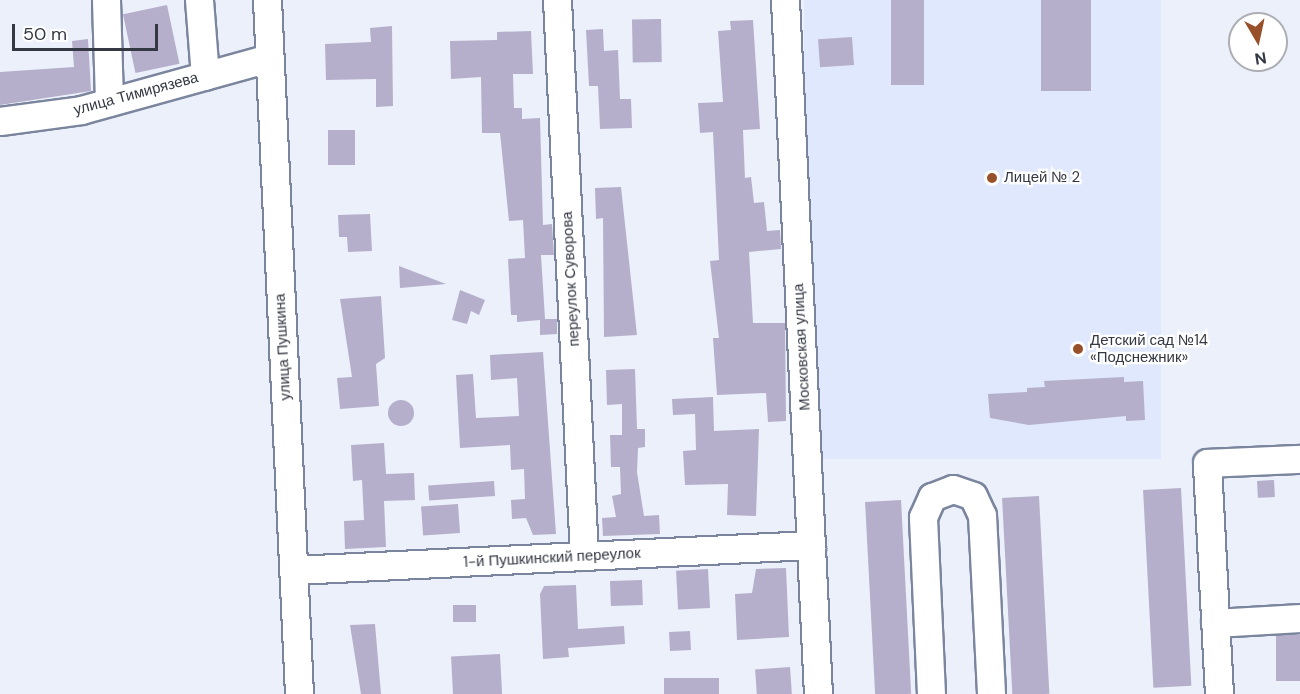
<!DOCTYPE html>
<meta charset="utf-8">
<style>
body{margin:0}
#map{position:relative;width:1300px;height:694px;overflow:hidden;background:#ebf0fb;font-family:"DM Sans",sans-serif}
div>[style]{position:absolute}
.built>*{inset:0;background:#dfe8fc;transform-origin:0 0}
.building>*{inset:0;background:#b5afcb;transform-origin:0 0}
.round{border-radius:50%}
.roads{filter:drop-shadow(2px 0 #7b869e) drop-shadow(-2px 0 #7b869e) drop-shadow(0 2px #7b869e) drop-shadow(0 -2px #7b869e)}
.minor>*{height:27px;margin:-13.5px;padding:0 13.5px;transform-origin:13.5px;border-radius:13.5px;background:#fff}
.dots>*{width:16px;height:16px;translate:-50% -50%;box-sizing:border-box;border:3px solid #fff;border-radius:50%}
span{translate:-50% -50%;white-space:nowrap;text-align:center;line-height:1.15;-webkit-text-stroke:4.5px #fff;paint-order:stroke}
.street-label{font-size:15px;color:#343843}
.poi-label{font-size:15px;color:#343843}
.left{translate:0 -50%;text-align:left}
.north{position:absolute;left:1228px;top:12px;width:60px;height:60px;box-sizing:border-box;background:#fff;border:2px solid #aeafb4;border-radius:50%;rotate:171deg;font-size:16px;font-weight:700;line-height:24px;text-align:center;color:#343843}
.north::after{content:'';display:block;margin:auto;width:21px;height:27px;background:#98502b;clip-path:polygon(50% 0,100% 100%,50% 72%,0 100%)}
.scale{position:absolute;left:12px;top:24px;width:146px;height:27px;box-sizing:border-box;border:3px solid #343843;border-top:0;padding-left:8px;font-size:18px;line-height:21px;white-space:nowrap;color:#343843;-webkit-text-stroke:4px #fff;paint-order:stroke}
</style>
<div id="map">
<div class="built">
<div style="left:804px;top:0;width:357px;height:459px"></div>
</div>
<div class="building">
<div style="left:891px;top:0;width:33px;height:85px"></div>
<div style="left:1041px;top:0;width:50px;height:91px"></div>
<div style="left:167px;top:5px;width:60px;height:45px;rotate:78deg"></div>
<div style="left:661px;top:19px;width:43px;height:29px;rotate:89deg"></div>
<div style="clip-path:polygon(753px 20px,760px 129px,743px 130px,745px 178px,751px 177px,754px 203px,764px 202px,767px 231px,780px 230px,781px 249px,749px 252px,753px 323px,785px 323px,786px 421px,768px 422px,766px 393px,717px 395px,713px 338px,719px 338px,710px 261px,719px 260px,713px 132px,700px 133px,698px 103px,723px 102px,718px 31px,731px 30px,730px 21px)"></div>
<div style="clip-path:polygon(392px 26px,393px 106px,376px 107px,376px 79px,326px 80px,325px 44px,371px 42px,370px 28px)"></div>
<div style="clip-path:polygon(603px 29px,604px 51px,618px 50px,620px 99px,631px 99px,632px 128px,600px 129px,598px 86px,589px 86px,586px 30px)"></div>
<div style="clip-path:polygon(531px 31px,533px 74px,513px 74px,514px 108px,522px 108px,522px 119px,540px 118px,543px 225px,552px 224px,554px 255px,541px 255px,545px 319px,557px 319px,557px 334px,540px 335px,540px 320px,517px 322px,517px 315px,511px 315px,508px 259px,525px 258px,523px 220px,509px 221px,500px 133px,482px 133px,481px 77px,451px 79px,450px 41px,497px 40px,497px 32px)"></div>
<div style="left:852px;top:37px;width:28px;height:34px;rotate:86deg"></div>
<div style="clip-path:polygon(88px 39px,91px 91px,0 105px,0 72px,74px 67px,72px 41px)"></div>
<div style="left:328px;top:130px;width:27px;height:35px"></div>
<div style="clip-path:polygon(621px 187px,637px 335px,604px 337px,603px 218px,596px 219px,595px 188px)"></div>
<div style="clip-path:polygon(370px 214px,372px 251px,348px 252px,347px 237px,339px 237px,338px 215px)"></div>
<div style="clip-path:polygon(399px 266px,446px 284px,400px 288px)"></div>
<div style="clip-path:polygon(460px 290px,485px 300px,479px 315px,471px 311px,467px 324px,452px 320px)"></div>
<div style="clip-path:polygon(381px 296px,385px 358px,376px 364px,379px 406px,340px 409px,337px 378px,352px 377px,340px 299px)"></div>
<div style="clip-path:polygon(543px 352px,556px 534px,533px 535px,526px 518px,512px 519px,511px 500px,525px 499px,524px 469px,511px 470px,510px 445px,460px 448px,456px 375px,473px 374px,476px 418px,519px 416px,517px 378px,491px 380px,490px 355px)"></div>
<div style="clip-path:polygon(635px 369px,637px 429px,645px 429px,645px 447px,638px 448px,637px 472px,644px 516px,659px 515px,660px 534px,603px 536px,602px 518px,616px 517px,612px 496px,621px 494px,620px 467px,611px 467px,610px 435px,622px 435px,622px 404px,607px 405px,606px 370px)"></div>
<div style="clip-path:polygon(1124px 377px,1124px 382px,1143px 381px,1145px 420px,1126px 421px,1126px 416px,1029px 425px,990px 418px,988px 394px,1027px 392px,1027px 388px,1045px 387px,1044px 381px)"></div>
<div style="clip-path:polygon(713px 397px,714px 431px,759px 429px,756px 516px,727px 515px,728px 484px,685px 485px,683px 451px,696px 450px,695px 414px,673px 415px,672px 399px)"></div>
<div class="round" style="left:388px;top:400px;width:26px;height:26px"></div>
<div style="clip-path:polygon(384px 443px,386px 474px,414px 473px,415px 500px,384px 501px,386px 547px,345px 549px,344px 521px,364px 520px,362px 480px,353px 481px,351px 445px)"></div>
<div style="left:1274px;top:480px;width:17px;height:17px;rotate:87deg"></div>
<div style="left:494px;top:481px;width:15px;height:66px;rotate:86deg"></div>
<div style="left:1181px;top:488px;width:198px;height:38px;rotate:87deg"></div>
<div style="left:1039px;top:496px;width:198px;height:37px;rotate:87deg"></div>
<div style="left:901px;top:500px;width:194px;height:36px;rotate:87deg"></div>
<div style="left:458px;top:504px;width:29px;height:37px;rotate:86deg"></div>
<div style="clip-path:polygon(786px 568px,789px 637px,737px 640px,735px 594px,752px 593px,756px 569px)"></div>
<div style="left:708px;top:569px;width:39px;height:32px;rotate:87deg"></div>
<div style="left:642px;top:580px;width:25px;height:32px;rotate:88deg"></div>
<div style="clip-path:polygon(576px 585px,578px 629px,624px 626px,625px 644px,568px 648px,569px 657px,543px 659px,540px 594px,544px 586px)"></div>
<div style="left:476px;top:605px;width:17px;height:23px;rotate:90deg"></div>
<div style="clip-path:polygon(375px 624px,381px 694px,361px 694px,350px 625px)"></div>
<div style="left:690px;top:631px;width:19px;height:21px;rotate:87deg"></div>
<div style="left:1300px;top:635px;width:46px;height:24px;rotate:90deg"></div>
<div style="left:500px;top:654px;width:40px;height:49px;rotate:87deg"></div>
<div style="left:790px;top:667px;width:27px;height:35px;rotate:86deg"></div>
<div style="left:664px;top:678px;width:55px;height:16px"></div>
</div>
<div class="roads">
<div class="minor">
<div style="left:106px;top:0;width:102px;rotate:88.3deg"></div>
<div style="left:199px;top:0;width:76px;rotate:85.5deg"></div>
<div style="left:267px;top:0;width:695px;rotate:87.36deg"></div>
<div style="left:557px;top:0;width:557px;rotate:87.22deg"></div>
<div style="left:785px;top:0;width:695px;rotate:87.28deg"></div>
<div style="left:0;top:121px;width:82px;rotate:-7.7deg"></div>
<div style="left:81px;top:110px;width:195px;rotate:-15.5deg"></div>
<div style="left:294px;top:570px;width:518px;rotate:-2.77deg"></div>
<div style="left:1215px;top:623px;width:85px;rotate:-3.4deg"></div>
<div style="left:931px;top:694px;width:177px;rotate:-92.6deg"></div>
<div style="left:923px;top:517px;width:22px;rotate:-66deg"></div>
<div style="left:932px;top:497px;width:22px;rotate:-21deg"></div>
<div style="left:953px;top:489px;width:21px;rotate:19deg"></div>
<div style="left:973px;top:496px;width:21px;rotate:65deg"></div>
<div style="left:982px;top:515px;width:179px;rotate:87.1deg"></div>
<div style="left:1219px;top:694px;width:231px;rotate:-93deg"></div>
<div style="left:1207px;top:463px;width:93px;rotate:-2.5deg"></div>
</div>
</div>
<div class="dots">
<div style="left:992px;top:178px;background:#98502b"></div>
<div style="left:1078px;top:349px;background:#98502b"></div>
</div>
<div class="street-label">
<span style="left:136px;top:94px;rotate:-15deg">улица Тимирязева</span>
<span style="left:571px;top:279px;rotate:-93deg">переулок Суворова</span>
<span style="left:283px;top:347px;rotate:-93deg">улица Пушкина</span>
<span style="left:802px;top:347px;rotate:-93deg">Московская улица</span>
<span style="left:552px;top:558px;rotate:-3deg">1-й Пушкинский переулок</span>
</div>
<div class="poi-label">
<span class="left" style="left:1004px;top:178px">Лицей № 2</span>
<span class="left" style="left:1090px;top:349px">Детский сад №14<br>«Подснежник»</span>
</div>
<div class="north">N</div>
<div class="scale">50 m</div>
</div>
